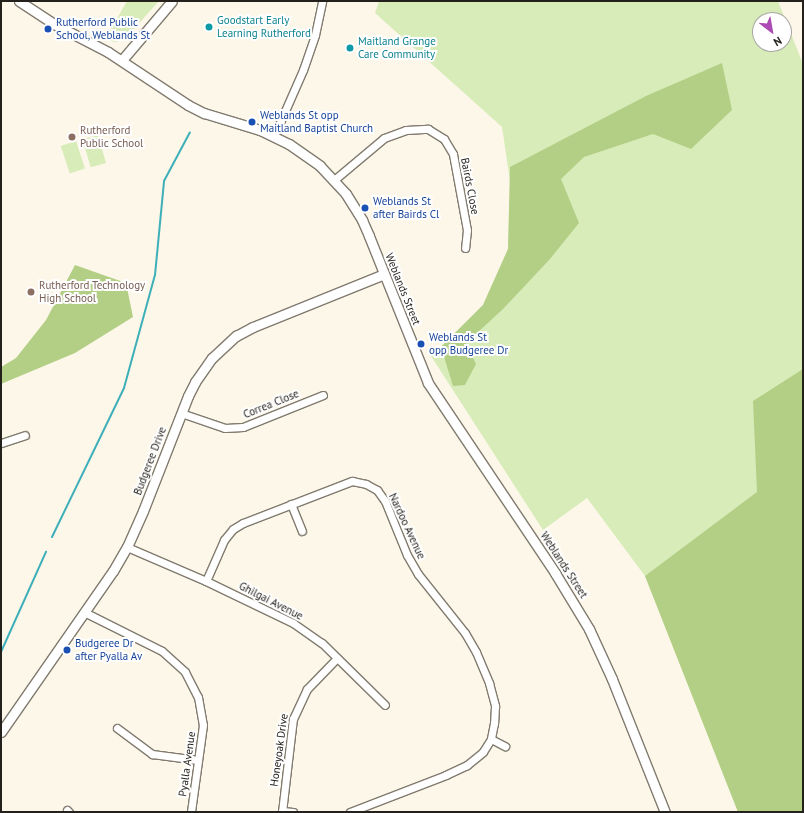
<!DOCTYPE html>
<style>
body{margin:0}
#map{position:relative;width:804px;height:813px;overflow:hidden;background:#fdf7e9;font-family:"PT Sans",sans-serif}
div>[style]{position:absolute}
.green>*{inset:0;background:#d8ecb9;transform-origin:0 0}
.forest>*{inset:0;background:#b3cf86}
.stream>*{height:2px;margin:-1px;padding:0 1px;transform-origin:1px;border-radius:1px;background:#3dafb9}
.roads{filter:drop-shadow(1px 0 #817b6f) drop-shadow(-1px 0 #817b6f) drop-shadow(0 1px #817b6f) drop-shadow(0 -1px #817b6f)}
.minor>*{height:7px;margin:-3.5px;padding:0 3.5px;transform-origin:3.5px;border-radius:3.5px;background:#fff}
.tertiary>*{height:9px;margin:-4.5px;padding:0 4.5px;transform-origin:4.5px;border-radius:4.5px;background:#fff}
.dots>*{width:11px;height:11px;translate:-50% -50%;box-sizing:border-box;border:2px solid #fff;border-radius:50%}
span{translate:-50% -50%;white-space:nowrap;text-align:center;line-height:1.15;-webkit-text-stroke:4px #fff;paint-order:stroke}
.culture-label{font-size:11px;color:#0d838f}
.left{translate:0 -50%;text-align:left}
.transit-label{font-size:11px;color:#164399}
.education-label{font-size:11px;color:#785e54}
.street-label{font-size:11px;color:#24211c}
.frame{position:absolute;inset:0;border:2px solid #24211c;pointer-events:none}
.north{position:absolute;left:752px;top:12px;width:40px;height:40px;box-sizing:border-box;background:#fff;border:1px solid #a7a6a4;border-radius:50%;rotate:149deg;font-size:11px;font-weight:700;line-height:16px;text-align:center;color:#24211c}
.north::after{content:'';display:block;margin:auto;width:14px;height:18px;background:#ac4bb3;clip-path:polygon(50% 0,100% 100%,50% 72%,0 100%)}
</style>
<div id="map">
<div class="green">
<div style="clip-path:polygon(127px 1px,159px 1px,124px 40px,114px 42px,106px 38px)"></div>
<div style="clip-path:polygon(evenodd,379px 1px,778px 1px,803px 64px,803px 812px,738px 812px,645px 576px,587px 498px,543px 530px,431px 356px,483px 305px,508px 249px,510px 181px,502px 127px,375px 13px,379px 1px,760px 20px,784px 20px,784px 44px,760px 44px,760px 20px)"></div>
<div style="left:98px;top:135px;width:29px;height:16px;rotate:74deg"></div>
<div style="left:76px;top:141px;width:29px;height:16px;rotate:72deg"></div>
</div>
<div class="forest">
<div style="clip-path:polygon(722px 63px,732px 110px,691px 149px,653px 134px,584px 157px,561px 179px,579px 223px,550px 259px,503px 309px,466px 343px,476px 364px,465px 385px,453px 386px,441px 347px,483px 305px,508px 249px,510px 167px,646px 96px)"></div>
<div style="clip-path:polygon(75px 265px,126px 283px,133px 317px,75px 353px,1px 384px,1px 367px,16px 358px,46px 320px)"></div>
<div style="clip-path:polygon(803px 369px,803px 812px,738px 812px,645px 576px,757px 492px,753px 401px)"></div>
</div>
<div class="stream">
<div style="left:52px;top:537px;width:165px;rotate:-64.2deg"></div>
<div style="left:124px;top:388px;width:117px;rotate:-74.7deg"></div>
<div style="left:155px;top:275px;width:94px;rotate:-84.5deg"></div>
<div style="left:164px;top:181px;width:55px;rotate:-62deg"></div>
<div style="left:1px;top:652px;width:110px;rotate:-65.8deg"></div>
</div>
<div class="roads">
<div class="minor">
<div style="left:274px;top:136px;width:72px;rotate:-66.3deg"></div>
<div style="left:303px;top:70px;width:37px;rotate:-71deg"></div>
<div style="left:315px;top:35px;width:35px;rotate:-78deg"></div>
<div style="left:334px;top:180px;width:65px;rotate:-40deg"></div>
<div style="left:384px;top:138px;width:23px;rotate:-20deg"></div>
<div style="left:406px;top:130px;width:22px;rotate:-3deg"></div>
<div style="left:428px;top:129px;width:19px;rotate:32deg"></div>
<div style="left:444px;top:139px;width:17px;rotate:59deg"></div>
<div style="left:453px;top:154px;width:77px;rotate:79.6deg"></div>
<div style="left:467px;top:230px;width:18px;rotate:96deg"></div>
<div style="left:181px;top:413px;width:46px;rotate:18.8deg"></div>
<div style="left:225px;top:428px;width:18px;rotate:-3deg"></div>
<div style="left:243px;top:427px;width:86px;rotate:-21.8deg"></div>
<div style="left:1px;top:443px;width:25px;rotate:-18deg"></div>
<div style="left:291px;top:504px;width:29px;rotate:68deg"></div>
<div style="left:127px;top:547px;width:86px;rotate:23.3deg"></div>
<div style="left:206px;top:581px;width:97px;rotate:25.8deg"></div>
<div style="left:293px;top:623px;width:35px;rotate:35deg"></div>
<div style="left:322px;top:643px;width:88px;rotate:44.5deg"></div>
<div style="left:206px;top:581px;width:45px;rotate:-66.3deg"></div>
<div style="left:224px;top:540px;width:14px;rotate:-51deg"></div>
<div style="left:233px;top:529px;width:12px;rotate:-31deg"></div>
<div style="left:243px;top:523px;width:117px;rotate:-21.1deg"></div>
<div style="left:352px;top:481px;width:14px;rotate:12deg"></div>
<div style="left:366px;top:484px;width:13px;rotate:29deg"></div>
<div style="left:377px;top:490px;width:14px;rotate:54deg"></div>
<div style="left:385px;top:501px;width:58px;rotate:67.8deg"></div>
<div style="left:407px;top:555px;width:22px;rotate:60deg"></div>
<div style="left:418px;top:574px;width:75px;rotate:51.5deg"></div>
<div style="left:465px;top:633px;width:22px;rotate:60deg"></div>
<div style="left:476px;top:652px;width:34px;rotate:67deg"></div>
<div style="left:489px;top:683px;width:24px;rotate:75deg"></div>
<div style="left:495px;top:706px;width:17px;rotate:93deg"></div>
<div style="left:494px;top:723px;width:16px;rotate:101deg"></div>
<div style="left:491px;top:739px;width:15px;rotate:122deg"></div>
<div style="left:483px;top:752px;width:21px;rotate:141deg"></div>
<div style="left:467px;top:765px;width:23px;rotate:155deg"></div>
<div style="left:446px;top:775px;width:103px;rotate:158.9deg"></div>
<div style="left:84px;top:612px;width:87px;rotate:26.6deg"></div>
<div style="left:162px;top:651px;width:31px;rotate:42deg"></div>
<div style="left:185px;top:672px;width:28px;rotate:63deg"></div>
<div style="left:198px;top:697px;width:28px;rotate:80deg"></div>
<div style="left:203px;top:725px;width:88px;rotate:97.9deg"></div>
<div style="left:117px;top:728px;width:44px;rotate:36.6deg"></div>
<div style="left:152px;top:754px;width:46px;rotate:7.4deg"></div>
<div style="left:491px;top:739px;width:16px;rotate:27deg"></div>
<div style="left:67px;top:810px;width:3px;rotate:45deg"></div>
<div style="left:282px;top:811px;width:11px;rotate:5deg"></div>
<div style="left:282px;top:812px;width:94px;rotate:-83.3deg"></div>
<div style="left:293px;top:719px;width:33px;rotate:-65deg"></div>
<div style="left:307px;top:689px;width:43px;rotate:-45.9deg"></div>
</div>
<div class="tertiary">
<div style="left:19px;top:1px;width:42px;rotate:33.3deg"></div>
<div style="left:54px;top:24px;width:61px;rotate:27.4deg"></div>
<div style="left:108px;top:52px;width:96px;rotate:33.5deg"></div>
<div style="left:188px;top:105px;width:18px;rotate:27deg"></div>
<div style="left:204px;top:113px;width:59px;rotate:16.9deg"></div>
<div style="left:260px;top:130px;width:32px;rotate:26deg"></div>
<div style="left:289px;top:144px;width:38px;rotate:35deg"></div>
<div style="left:320px;top:166px;width:38px;rotate:47deg"></div>
<div style="left:346px;top:194px;width:31px;rotate:58deg"></div>
<div style="left:362px;top:220px;width:17px;rotate:66deg"></div>
<div style="left:369px;top:236px;width:158px;rotate:68.1deg"></div>
<div style="left:428px;top:383px;width:229px;rotate:56.2deg"></div>
<div style="left:555px;top:573px;width:66px;rotate:58.7deg"></div>
<div style="left:589px;top:629px;width:55px;rotate:65.3deg"></div>
<div style="left:612px;top:679px;width:143px;rotate:68.3deg"></div>
<div style="left:122px;top:60px;width:77px;rotate:-49.7deg"></div>
<div style="left:1px;top:732px;width:196px;rotate:-55.2deg"></div>
<div style="left:113px;top:571px;width:28px;rotate:-60deg"></div>
<div style="left:127px;top:547px;width:39px;rotate:-66deg"></div>
<div style="left:143px;top:511px;width:123px;rotate:-68.6deg"></div>
<div style="left:188px;top:396px;width:16px;rotate:-63deg"></div>
<div style="left:195px;top:382px;width:29px;rotate:-55deg"></div>
<div style="left:212px;top:358px;width:33px;rotate:-43deg"></div>
<div style="left:236px;top:336px;width:19px;rotate:-28deg"></div>
<div style="left:253px;top:327px;width:141px;rotate:-22deg"></div>
</div>
</div>
<div class="dots">
<div style="left:209px;top:27px;background:#0f9aa8"></div>
<div style="left:48px;top:29px;background:#1a4fb4"></div>
<div style="left:350px;top:48px;background:#0f9aa8"></div>
<div style="left:252px;top:122px;background:#1a4fb4"></div>
<div style="left:72px;top:137px;background:#8d6e63"></div>
<div style="left:365px;top:208px;background:#1a4fb4"></div>
<div style="left:31px;top:292px;background:#8d6e63"></div>
<div style="left:421px;top:344px;background:#1a4fb4"></div>
<div style="left:67px;top:650px;background:#1a4fb4"></div>
</div>
<div class="culture-label">
<span class="left" style="left:217px;top:27px">Goodstart Early<br>Learning Rutherford</span>
<span class="left" style="left:358px;top:48px">Maitland Grange<br>Care Community</span>
</div>
<div class="transit-label">
<span class="left" style="left:56px;top:29px">Rutherford Public<br>School, Weblands St</span>
<span class="left" style="left:260px;top:122px">Weblands St opp<br>Maitland Baptist Church</span>
<span class="left" style="left:373px;top:208px">Weblands St<br>after Bairds Cl</span>
<span class="left" style="left:429px;top:344px">Weblands St<br>opp Budgeree Dr</span>
<span class="left" style="left:75px;top:650px">Budgeree Dr<br>after Pyalla Av</span>
</div>
<div class="education-label">
<span class="left" style="left:80px;top:137px">Rutherford<br>Public School</span>
<span class="left" style="left:39px;top:292px">Rutherford Technology<br>High School</span>
</div>
<div class="street-label">
<span style="left:470px;top:186px;rotate:79deg">Bairds Close</span>
<span style="left:403px;top:289px;rotate:68deg">Weblands Street</span>
<span style="left:271px;top:404px;rotate:-22deg">Correa Close</span>
<span style="left:150px;top:461px;rotate:-69deg">Budgeree Drive</span>
<span style="left:407px;top:526px;rotate:65deg">Nardoo Avenue</span>
<span style="left:564px;top:565px;rotate:57deg">Weblands Street</span>
<span style="left:271px;top:601px;rotate:27deg">Ghilgai Avenue</span>
<span style="left:279px;top:750px;rotate:-82deg">Honeyoak Drive</span>
<span style="left:187px;top:764px;rotate:-82deg">Pyalla Avenue</span>
</div>
<div class="frame"></div>
<div class="north">N</div>
</div>
